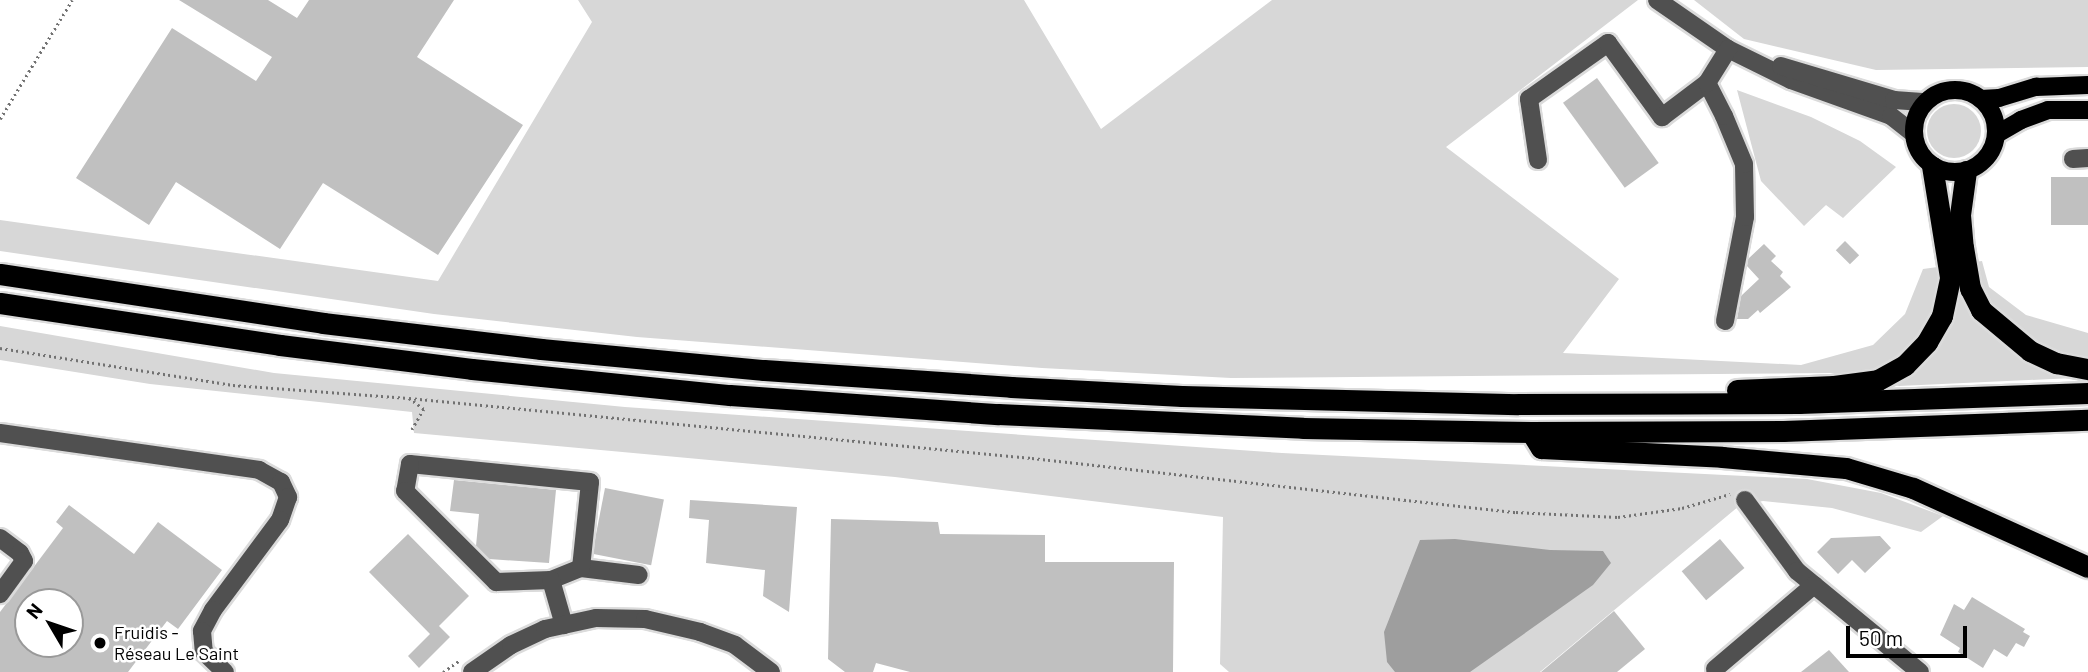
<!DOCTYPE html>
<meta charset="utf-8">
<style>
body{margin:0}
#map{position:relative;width:2088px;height:672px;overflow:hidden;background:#fff;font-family:Barlow,sans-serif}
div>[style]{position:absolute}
.green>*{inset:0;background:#d7d7d7}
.round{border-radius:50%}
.water>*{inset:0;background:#9e9e9e}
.building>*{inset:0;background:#c0c0c0;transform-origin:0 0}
.path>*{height:2.5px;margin-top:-1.25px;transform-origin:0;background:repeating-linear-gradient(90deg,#727272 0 2px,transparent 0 5.5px)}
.roads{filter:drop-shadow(2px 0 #dbdbdb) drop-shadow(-2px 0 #dbdbdb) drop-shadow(0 2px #dbdbdb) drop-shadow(0 -2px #dbdbdb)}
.minor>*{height:18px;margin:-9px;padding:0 9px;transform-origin:9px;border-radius:9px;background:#505050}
.major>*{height:18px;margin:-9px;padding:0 9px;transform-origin:9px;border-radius:9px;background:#000}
.major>.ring{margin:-9px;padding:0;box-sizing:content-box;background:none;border:18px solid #000;border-radius:50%}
.highway>*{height:21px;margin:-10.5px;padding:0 10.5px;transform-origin:10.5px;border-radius:10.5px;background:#000}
.dots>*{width:19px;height:19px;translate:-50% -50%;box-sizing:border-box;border:4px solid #fff;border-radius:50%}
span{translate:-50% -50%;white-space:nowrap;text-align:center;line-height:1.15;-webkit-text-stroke:5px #fff;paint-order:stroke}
.poi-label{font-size:18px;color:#000}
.left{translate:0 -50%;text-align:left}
.north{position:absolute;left:14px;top:588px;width:70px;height:70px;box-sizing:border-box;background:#fff;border:2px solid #999;border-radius:50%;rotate:309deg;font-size:19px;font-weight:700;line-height:28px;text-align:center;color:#000}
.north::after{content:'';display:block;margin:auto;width:24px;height:32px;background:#000;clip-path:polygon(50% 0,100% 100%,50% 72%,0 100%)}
.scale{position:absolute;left:1846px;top:626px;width:121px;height:32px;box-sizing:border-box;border:4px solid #000;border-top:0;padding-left:9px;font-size:21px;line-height:24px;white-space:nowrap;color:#000;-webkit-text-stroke:5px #fff;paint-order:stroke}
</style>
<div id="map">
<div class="green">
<div style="clip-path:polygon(578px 0,1024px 0,1101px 129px,1272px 0,1638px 0,1446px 147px,1619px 279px,1563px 353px,1801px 365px,1873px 345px,1905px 314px,1923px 269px,1982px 261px,1989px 287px,2026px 315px,2088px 333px,2088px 370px,2074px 378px,1899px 386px,1830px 373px,1231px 378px,1042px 368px,637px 337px,434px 314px,0 251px,0 220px,438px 281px,592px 22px)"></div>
<div style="clip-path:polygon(1694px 0,2088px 0,2088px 67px,1876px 70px,1744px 39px)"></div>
<div style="clip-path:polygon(1737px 90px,1811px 117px,1860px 141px,1896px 167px,1843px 218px,1826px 205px,1804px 226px,1761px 181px)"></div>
<div class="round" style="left:1927px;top:104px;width:54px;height:54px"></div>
<div style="clip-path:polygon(0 326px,274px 373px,625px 407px,1282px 453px,1807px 479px,1881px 493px,1943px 516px,1921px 532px,1832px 508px,1763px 501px,1739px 506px,1540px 672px,1229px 672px,1220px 664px,1223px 517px,895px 477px,414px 433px,412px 412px,150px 384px,0 360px)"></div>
</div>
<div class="water">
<div style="clip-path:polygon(1455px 539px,1550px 550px,1603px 551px,1611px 563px,1593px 585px,1470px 672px,1395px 672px,1387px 662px,1384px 632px,1420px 540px)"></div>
</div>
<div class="building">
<div style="clip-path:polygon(179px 0,268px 0,297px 18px,309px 0,454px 0,417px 57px,523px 125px,438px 255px,323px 183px,280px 249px,176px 182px,149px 225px,76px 178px,172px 28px,256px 81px,272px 57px)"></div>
<div style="left:1597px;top:78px;width:105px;height:42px;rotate:54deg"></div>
<div style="left:2088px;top:177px;width:48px;height:37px;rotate:90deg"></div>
<div style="left:1845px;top:241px;width:20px;height:13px;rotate:45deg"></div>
<div style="clip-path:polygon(1764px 244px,1776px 256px,1771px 261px,1783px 272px,1780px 276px,1791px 287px,1760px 313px,1758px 310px,1748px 319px,1737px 319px,1741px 296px,1759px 279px,1747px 266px,1748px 259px)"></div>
<div style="clip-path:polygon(454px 480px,556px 490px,549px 563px,489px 559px,476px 546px,479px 514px,450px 511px)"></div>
<div style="left:605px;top:488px;width:60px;height:67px;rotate:11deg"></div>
<div style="clip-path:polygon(690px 500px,797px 507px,789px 612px,763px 596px,765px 570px,706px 563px,709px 520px,689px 518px)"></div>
<div style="clip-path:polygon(evenodd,69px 505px,134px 554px,158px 522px,222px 570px,178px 629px,167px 621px,128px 672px,0 672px,0 612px,63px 528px,56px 522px,69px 505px,28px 602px,70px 602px,70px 644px,28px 644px,28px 602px)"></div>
<div style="clip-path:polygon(831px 519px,938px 522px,940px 534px,1045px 535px,1045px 562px,1174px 562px,1173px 672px,910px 672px,876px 663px,873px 672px,845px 672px,828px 659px)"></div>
<div style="clip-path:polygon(408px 534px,469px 596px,439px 626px,450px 637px,419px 668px,408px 656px,430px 634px,369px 572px)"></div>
<div style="clip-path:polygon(1880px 536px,1891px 548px,1865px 573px,1852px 560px,1838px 574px,1817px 552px,1831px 538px)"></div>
<div style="left:1720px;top:539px;width:38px;height:50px;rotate:50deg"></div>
<div style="clip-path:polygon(1972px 597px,2025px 629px,2023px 632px,2030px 636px,2024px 647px,2016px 643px,2007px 657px,1994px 649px,1983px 668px,1958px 652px,1960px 648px,1940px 635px,1954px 604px,1964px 610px)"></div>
<div style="clip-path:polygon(1614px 611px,1645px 649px,1617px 672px,1541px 672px)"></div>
<div style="clip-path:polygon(1829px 650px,1849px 672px,1801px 672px)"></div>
</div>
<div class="path">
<div style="left:0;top:119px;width:139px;rotate:-58.8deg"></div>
<div style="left:0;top:348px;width:236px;rotate:9deg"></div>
<div style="left:233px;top:385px;width:176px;rotate:4.2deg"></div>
<div style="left:409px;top:398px;width:19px;rotate:36deg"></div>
<div style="left:424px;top:409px;width:24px;rotate:120deg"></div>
<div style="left:409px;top:398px;width:626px;rotate:5.5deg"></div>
<div style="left:1032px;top:458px;width:487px;rotate:6.4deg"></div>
<div style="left:1516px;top:512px;width:102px;rotate:2.8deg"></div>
<div style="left:1618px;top:517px;width:65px;rotate:-8deg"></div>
<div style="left:1682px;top:508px;width:50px;rotate:-16.3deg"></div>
<div style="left:443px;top:672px;width:19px;rotate:-35deg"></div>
</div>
<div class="roads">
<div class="minor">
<div style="left:1657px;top:0;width:86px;rotate:34.6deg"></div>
<div style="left:1728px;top:49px;width:70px;rotate:26.2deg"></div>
<div style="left:1791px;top:80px;width:106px;rotate:19.8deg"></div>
<div style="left:1891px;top:116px;width:29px;rotate:38deg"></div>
<div style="left:1781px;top:66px;width:118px;rotate:16.7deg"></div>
<div style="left:1894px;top:100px;width:32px;rotate:4deg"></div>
<div style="left:2073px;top:159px;width:15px;rotate:-4deg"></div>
<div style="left:1538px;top:160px;width:62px;rotate:-98.4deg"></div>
<div style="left:1529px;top:99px;width:97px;rotate:-35.3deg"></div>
<div style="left:1608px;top:43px;width:92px;rotate:53.9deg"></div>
<div style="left:1662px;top:117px;width:56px;rotate:-37.1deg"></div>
<div style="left:1725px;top:321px;width:106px;rotate:-79.1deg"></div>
<div style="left:1745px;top:217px;width:53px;rotate:-91.1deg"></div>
<div style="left:1744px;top:164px;width:52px;rotate:-112.6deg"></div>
<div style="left:1724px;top:116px;width:37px;rotate:-117deg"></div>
<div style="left:1707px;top:83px;width:40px;rotate:-58deg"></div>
<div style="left:0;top:433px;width:262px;rotate:8.1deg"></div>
<div style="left:259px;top:470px;width:25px;rotate:29deg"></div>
<div style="left:281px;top:482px;width:17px;rotate:65deg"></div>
<div style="left:288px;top:497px;width:24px;rotate:109deg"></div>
<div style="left:280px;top:520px;width:112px;rotate:126.7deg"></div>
<div style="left:213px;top:610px;width:24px;rotate:118deg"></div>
<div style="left:202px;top:631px;width:21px;rotate:85deg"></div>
<div style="left:204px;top:652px;width:29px;rotate:44deg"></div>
<div style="left:1745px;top:500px;width:88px;rotate:53.8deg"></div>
<div style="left:1797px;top:571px;width:159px;rotate:39.4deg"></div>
<div style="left:0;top:538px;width:25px;rotate:37deg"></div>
<div style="left:20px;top:553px;width:9px;rotate:63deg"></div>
<div style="left:24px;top:561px;width:41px;rotate:126deg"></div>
<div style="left:581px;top:568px;width:58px;rotate:6.9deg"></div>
<div style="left:551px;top:580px;width:32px;rotate:-22deg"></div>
<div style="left:581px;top:568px;width:86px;rotate:-84deg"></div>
<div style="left:590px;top:482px;width:181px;rotate:-174.3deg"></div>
<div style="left:410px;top:464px;width:27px;rotate:100deg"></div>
<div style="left:405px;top:491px;width:129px;rotate:45deg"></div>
<div style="left:496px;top:582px;width:55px;rotate:-2.1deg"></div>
<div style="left:551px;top:580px;width:47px;rotate:73.9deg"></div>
<div style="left:1715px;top:669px;width:130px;rotate:-40.3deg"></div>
<div style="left:472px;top:672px;width:47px;rotate:-34.7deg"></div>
<div style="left:511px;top:645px;width:38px;rotate:-25deg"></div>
<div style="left:545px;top:629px;width:52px;rotate:-12.2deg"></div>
<div style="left:596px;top:618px;width:49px;rotate:1.2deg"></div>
<div style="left:645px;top:619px;width:57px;rotate:13.3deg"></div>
<div style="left:700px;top:632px;width:37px;rotate:20deg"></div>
<div style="left:735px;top:645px;width:45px;rotate:36.9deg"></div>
</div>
<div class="major">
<div class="ring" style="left:1914px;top:90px;width:64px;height:64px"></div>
<div style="left:1981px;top:99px;width:18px;rotate:-3deg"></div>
<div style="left:1999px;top:98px;width:39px;rotate:-17deg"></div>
<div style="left:2036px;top:87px;width:52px;rotate:-2.2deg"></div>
<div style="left:1997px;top:134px;width:28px;rotate:-30deg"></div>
<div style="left:2021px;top:120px;width:29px;rotate:-20deg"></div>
<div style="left:2048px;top:110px;width:40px"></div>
</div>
<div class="highway">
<div style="left:1966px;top:171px;width:44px;rotate:97.8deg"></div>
<div style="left:1960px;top:215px;width:32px;rotate:85deg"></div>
<div style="left:1963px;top:247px;width:42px;rotate:80.3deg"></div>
<div style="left:1970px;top:288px;width:25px;rotate:63deg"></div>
<div style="left:1981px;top:310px;width:64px;rotate:39.9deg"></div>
<div style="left:2030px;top:351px;width:29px;rotate:25deg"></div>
<div style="left:2056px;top:363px;width:33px;rotate:11deg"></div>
<div style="left:0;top:274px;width:327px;rotate:8.6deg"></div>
<div style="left:323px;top:323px;width:220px;rotate:6.8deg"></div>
<div style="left:541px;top:349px;width:224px;rotate:5.4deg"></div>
<div style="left:764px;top:370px;width:248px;rotate:3.9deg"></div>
<div style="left:1011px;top:387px;width:171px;rotate:3deg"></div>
<div style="left:1182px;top:396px;width:336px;rotate:1.4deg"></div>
<div style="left:1518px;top:404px;width:281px;rotate:-0.2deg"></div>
<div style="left:1799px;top:403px;width:289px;rotate:-2deg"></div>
<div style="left:0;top:303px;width:283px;rotate:8.5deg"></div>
<div style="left:280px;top:345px;width:193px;rotate:7.1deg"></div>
<div style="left:472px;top:369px;width:259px;rotate:5.8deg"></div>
<div style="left:730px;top:395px;width:269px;rotate:4.1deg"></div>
<div style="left:998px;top:414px;width:305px;rotate:2.6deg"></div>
<div style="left:1303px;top:428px;width:228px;rotate:1deg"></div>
<div style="left:1531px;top:432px;width:252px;rotate:-0.2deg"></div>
<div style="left:1783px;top:431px;width:305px;rotate:-2.1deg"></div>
<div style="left:1737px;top:390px;width:97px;rotate:-2.4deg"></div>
<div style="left:1834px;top:386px;width:44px;rotate:-7.8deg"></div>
<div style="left:1878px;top:380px;width:31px;rotate:-29deg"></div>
<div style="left:1905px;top:365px;width:32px;rotate:-46deg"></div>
<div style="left:1927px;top:342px;width:30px;rotate:-60deg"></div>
<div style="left:1942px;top:316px;width:40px;rotate:-78deg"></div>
<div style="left:1950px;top:277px;width:112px;rotate:-99.2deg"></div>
<div style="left:1531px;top:432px;width:19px;rotate:58deg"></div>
<div style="left:1541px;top:448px;width:181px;rotate:2.8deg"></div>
<div style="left:1722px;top:457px;width:124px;rotate:5.1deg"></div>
<div style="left:1846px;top:468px;width:70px;rotate:16.6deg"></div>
<div style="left:1913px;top:488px;width:192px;rotate:24.3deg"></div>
</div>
</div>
<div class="dots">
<div style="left:100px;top:643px;background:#000"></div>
</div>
<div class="poi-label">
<span class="left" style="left:114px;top:643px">Fruidis -<br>Réseau Le Saint</span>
</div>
<div class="north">N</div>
<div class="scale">50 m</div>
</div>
